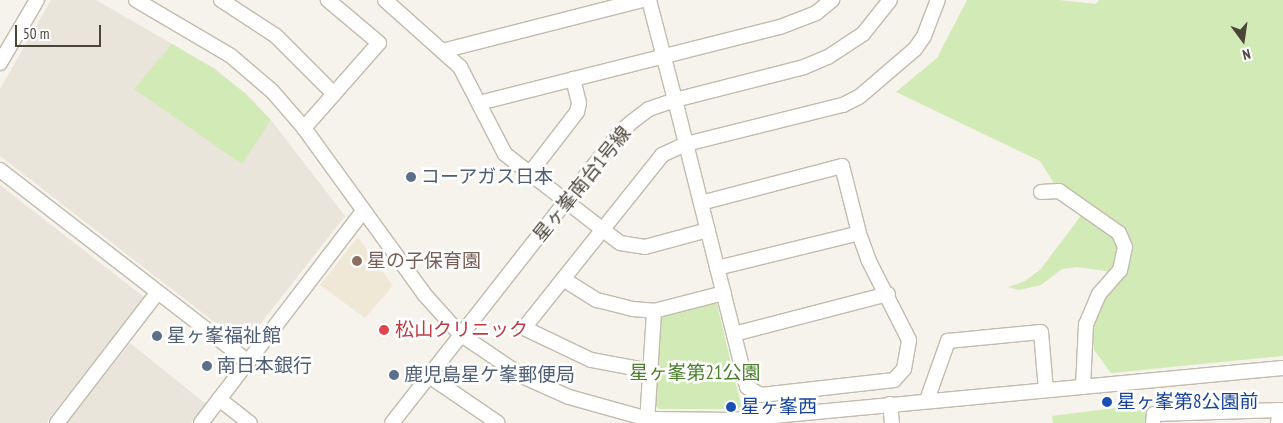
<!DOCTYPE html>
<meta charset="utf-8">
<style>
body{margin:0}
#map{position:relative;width:1283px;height:423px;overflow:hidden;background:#f6f3ec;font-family:"PT Sans Narrow","Noto Sans JP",sans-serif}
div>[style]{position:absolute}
.residential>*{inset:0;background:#eae5da}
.education>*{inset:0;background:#efe8d6}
.green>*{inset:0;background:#d2eab5}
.roads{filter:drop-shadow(1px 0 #c2bbae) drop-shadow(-1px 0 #c2bbae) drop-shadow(0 1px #c2bbae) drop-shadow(0 -1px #c2bbae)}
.minor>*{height:14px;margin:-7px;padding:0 7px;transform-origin:7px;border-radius:7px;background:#fff}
.dots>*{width:14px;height:14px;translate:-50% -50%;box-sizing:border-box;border:2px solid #fff;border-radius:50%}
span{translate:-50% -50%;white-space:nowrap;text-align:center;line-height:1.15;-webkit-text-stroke:5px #fff;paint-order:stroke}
.service-label{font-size:19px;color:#4e5e75}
.left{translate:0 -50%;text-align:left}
.street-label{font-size:19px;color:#4b4439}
.education-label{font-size:19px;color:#785e54}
.health-label{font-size:19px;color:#be3a42}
.park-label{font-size:19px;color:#4a7f2a}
.transit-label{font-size:19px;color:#164399}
.north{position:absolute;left:1218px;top:15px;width:50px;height:50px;-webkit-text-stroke:4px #fff;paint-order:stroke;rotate:166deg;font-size:14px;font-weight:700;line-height:20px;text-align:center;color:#4b4439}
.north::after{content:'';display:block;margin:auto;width:18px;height:22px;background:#4b4439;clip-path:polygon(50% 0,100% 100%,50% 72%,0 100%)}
.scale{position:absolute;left:15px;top:25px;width:86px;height:22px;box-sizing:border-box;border:2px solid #4b4439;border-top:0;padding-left:6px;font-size:15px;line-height:18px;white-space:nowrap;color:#4b4439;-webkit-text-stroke:4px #fff;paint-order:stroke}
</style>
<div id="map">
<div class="residential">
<div style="clip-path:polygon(51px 0,96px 0,214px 68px,246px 94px,271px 120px,345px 216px,244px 345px,0 156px,0 89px)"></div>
<div style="clip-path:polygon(0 185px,144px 297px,46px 423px,0 423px)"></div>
<div style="clip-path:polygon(130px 343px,206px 404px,191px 423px,67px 423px)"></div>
</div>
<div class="education">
<div style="clip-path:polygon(358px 237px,393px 286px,365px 318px,320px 285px)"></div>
</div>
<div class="green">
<div style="clip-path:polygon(967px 0,1059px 0,1096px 4px,1099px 0,1283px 0,1283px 356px,1111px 373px,1094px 350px,1091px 327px,1112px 272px,1077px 267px,1062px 269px,1041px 285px,1019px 290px,1008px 287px,1025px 281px,1040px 270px,1080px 217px,1075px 198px,1055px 185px,1040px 161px,896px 92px,937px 58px)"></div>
<div style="clip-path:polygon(172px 44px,214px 69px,246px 94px,271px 120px,242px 164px,134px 89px)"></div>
<div style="clip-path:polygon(712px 302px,717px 304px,742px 409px,659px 409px,655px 405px,658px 319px,662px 314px)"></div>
<div style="clip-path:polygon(1123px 407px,1147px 412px,1146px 423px,1053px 423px,1052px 416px)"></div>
</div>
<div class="roads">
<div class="minor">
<div style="left:136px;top:0;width:110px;rotate:30.5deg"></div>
<div style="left:231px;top:56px;width:54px;rotate:40.5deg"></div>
<div style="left:272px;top:91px;width:49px;rotate:49.1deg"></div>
<div style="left:304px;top:128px;width:205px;rotate:54.1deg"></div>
<div style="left:424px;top:294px;width:54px;rotate:48deg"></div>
<div style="left:460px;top:334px;width:75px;rotate:34.1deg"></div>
<div style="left:522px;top:376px;width:51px;rotate:24.1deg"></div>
<div style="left:569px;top:397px;width:82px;rotate:15.6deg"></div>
<div style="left:648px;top:419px;width:83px;rotate:0.7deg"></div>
<div style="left:731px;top:420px;width:554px;rotate:-5.38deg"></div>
<div style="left:221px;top:0;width:66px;rotate:33.2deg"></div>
<div style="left:276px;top:36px;width:82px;rotate:45deg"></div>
<div style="left:385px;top:0;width:101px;rotate:41.8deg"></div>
<div style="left:460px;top:67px;width:98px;rotate:62.7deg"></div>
<div style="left:505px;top:154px;width:145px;rotate:37.7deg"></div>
<div style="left:620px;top:243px;width:25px;rotate:9deg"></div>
<div style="left:645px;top:247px;width:65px;rotate:-15.1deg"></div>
<div style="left:649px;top:0;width:103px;rotate:75.4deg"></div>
<div style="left:675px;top:100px;width:296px;rotate:75.9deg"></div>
<div style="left:747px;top:387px;width:16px;rotate:30deg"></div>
<div style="left:761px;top:395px;width:134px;rotate:-6.4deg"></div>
<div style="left:894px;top:380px;width:15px;rotate:-48deg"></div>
<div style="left:904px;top:369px;width:29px;rotate:-80deg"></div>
<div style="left:909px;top:340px;width:89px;rotate:-116.9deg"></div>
<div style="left:869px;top:261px;width:30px;rotate:-110deg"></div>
<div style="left:859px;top:233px;width:69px;rotate:-104.2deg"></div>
<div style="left:842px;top:166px;width:146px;rotate:165.3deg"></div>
<div style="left:442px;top:51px;width:206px;rotate:-14.3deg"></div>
<div style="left:0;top:63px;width:73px;rotate:-59.6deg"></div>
<div style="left:479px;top:103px;width:310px;rotate:-14.2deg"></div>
<div style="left:780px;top:27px;width:39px;rotate:-21deg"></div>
<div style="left:816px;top:13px;width:21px;rotate:-39deg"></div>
<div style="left:304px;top:128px;width:113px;rotate:-48.6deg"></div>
<div style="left:379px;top:43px;width:67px;rotate:-139.9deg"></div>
<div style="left:0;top:170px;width:314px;rotate:37.7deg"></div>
<div style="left:530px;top:173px;width:77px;rotate:-52.4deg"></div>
<div style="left:577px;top:112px;width:9px;rotate:-77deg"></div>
<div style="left:579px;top:103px;width:25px;rotate:-104deg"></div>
<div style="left:1041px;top:192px;width:18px;rotate:-3deg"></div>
<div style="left:1059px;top:191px;width:73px;rotate:35deg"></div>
<div style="left:1119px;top:233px;width:15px;rotate:67deg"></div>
<div style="left:1125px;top:247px;width:24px;rotate:102deg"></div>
<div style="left:1120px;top:270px;width:32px;rotate:131deg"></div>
<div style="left:1099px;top:294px;width:33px;rotate:113deg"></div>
<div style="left:1086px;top:324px;width:63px;rotate:92.7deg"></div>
<div style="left:717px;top:268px;width:146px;rotate:-13.8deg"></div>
<div style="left:563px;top:279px;width:40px;rotate:32deg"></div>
<div style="left:597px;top:300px;width:37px;rotate:14deg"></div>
<div style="left:633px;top:309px;width:21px;rotate:5deg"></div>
<div style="left:654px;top:311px;width:72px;rotate:-14.4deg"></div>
<div style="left:734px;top:334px;width:159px;rotate:-14.6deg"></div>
<div style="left:650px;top:371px;width:60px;rotate:-169.4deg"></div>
<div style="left:591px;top:360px;width:74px;rotate:-154.5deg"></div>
<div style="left:524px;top:328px;width:221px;rotate:-51.4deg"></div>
<div style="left:662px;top:155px;width:26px;rotate:-25deg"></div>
<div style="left:686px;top:144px;width:162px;rotate:-14deg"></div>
<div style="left:843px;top:105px;width:18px;rotate:-27deg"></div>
<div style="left:859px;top:97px;width:74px;rotate:-40.6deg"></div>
<div style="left:915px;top:49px;width:16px;rotate:-55deg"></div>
<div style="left:924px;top:36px;width:39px;rotate:-69deg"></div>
<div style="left:429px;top:376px;width:83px;rotate:34.3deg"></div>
<div style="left:219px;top:399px;width:39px;rotate:38deg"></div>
<div style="left:927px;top:400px;width:63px;rotate:-70.4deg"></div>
<div style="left:948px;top:341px;width:93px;rotate:-5.5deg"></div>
<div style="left:1041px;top:332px;width:58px;rotate:85.1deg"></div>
<div style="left:890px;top:404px;width:19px;rotate:84deg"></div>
<div style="left:57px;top:423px;width:165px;rotate:-52.4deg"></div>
<div style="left:201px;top:423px;width:267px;rotate:-52.6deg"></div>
<div style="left:392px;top:423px;width:368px;rotate:-51.9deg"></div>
<div style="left:619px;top:133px;width:18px;rotate:-41deg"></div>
<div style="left:633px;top:121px;width:20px;rotate:-37deg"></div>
<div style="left:649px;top:109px;width:28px;rotate:-19deg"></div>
<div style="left:675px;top:100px;width:133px;rotate:-14.3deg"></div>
<div style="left:804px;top:67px;width:26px;rotate:-23deg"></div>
<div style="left:828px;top:57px;width:42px;rotate:-33.3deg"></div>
<div style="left:863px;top:34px;width:43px;rotate:-51.5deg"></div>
<div style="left:647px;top:423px;width:112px;rotate:-86.4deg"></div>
<div style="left:1153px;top:423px;width:9px;rotate:-84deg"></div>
<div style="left:1154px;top:414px;width:126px;rotate:-1.8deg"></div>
<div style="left:1280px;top:410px;width:13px;rotate:99deg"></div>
</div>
</div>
<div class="dots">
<div style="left:411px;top:177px;background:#5c6f8a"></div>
<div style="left:357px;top:261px;background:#8d6e63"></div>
<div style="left:384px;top:330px;background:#e0444e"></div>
<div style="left:157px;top:336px;background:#5c6f8a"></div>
<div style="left:207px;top:366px;background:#5c6f8a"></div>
<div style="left:394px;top:375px;background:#5c6f8a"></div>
<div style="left:1107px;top:402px;background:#1a4fb4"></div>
<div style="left:731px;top:407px;background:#1a4fb4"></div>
</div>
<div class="service-label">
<span class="left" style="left:421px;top:177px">コーアガス日本</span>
<span class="left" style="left:167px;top:336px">星ヶ峯福祉館</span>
<span class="left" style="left:217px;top:366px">南日本銀行</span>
<span class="left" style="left:404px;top:375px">鹿児島星ケ峯郵便局</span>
</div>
<div class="street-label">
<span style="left:582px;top:184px;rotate:-51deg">星ヶ峯南台1号線</span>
</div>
<div class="education-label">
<span class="left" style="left:367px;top:261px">星の子保育園</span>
</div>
<div class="health-label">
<span class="left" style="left:395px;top:330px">松山クリニック</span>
</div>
<div class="park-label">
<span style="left:695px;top:373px">星ヶ峯第21公園</span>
</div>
<div class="transit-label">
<span class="left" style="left:1117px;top:402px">星ヶ峯第8公園前</span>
<span class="left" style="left:741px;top:407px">星ヶ峯西</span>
</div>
<div class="north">N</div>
<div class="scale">50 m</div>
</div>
